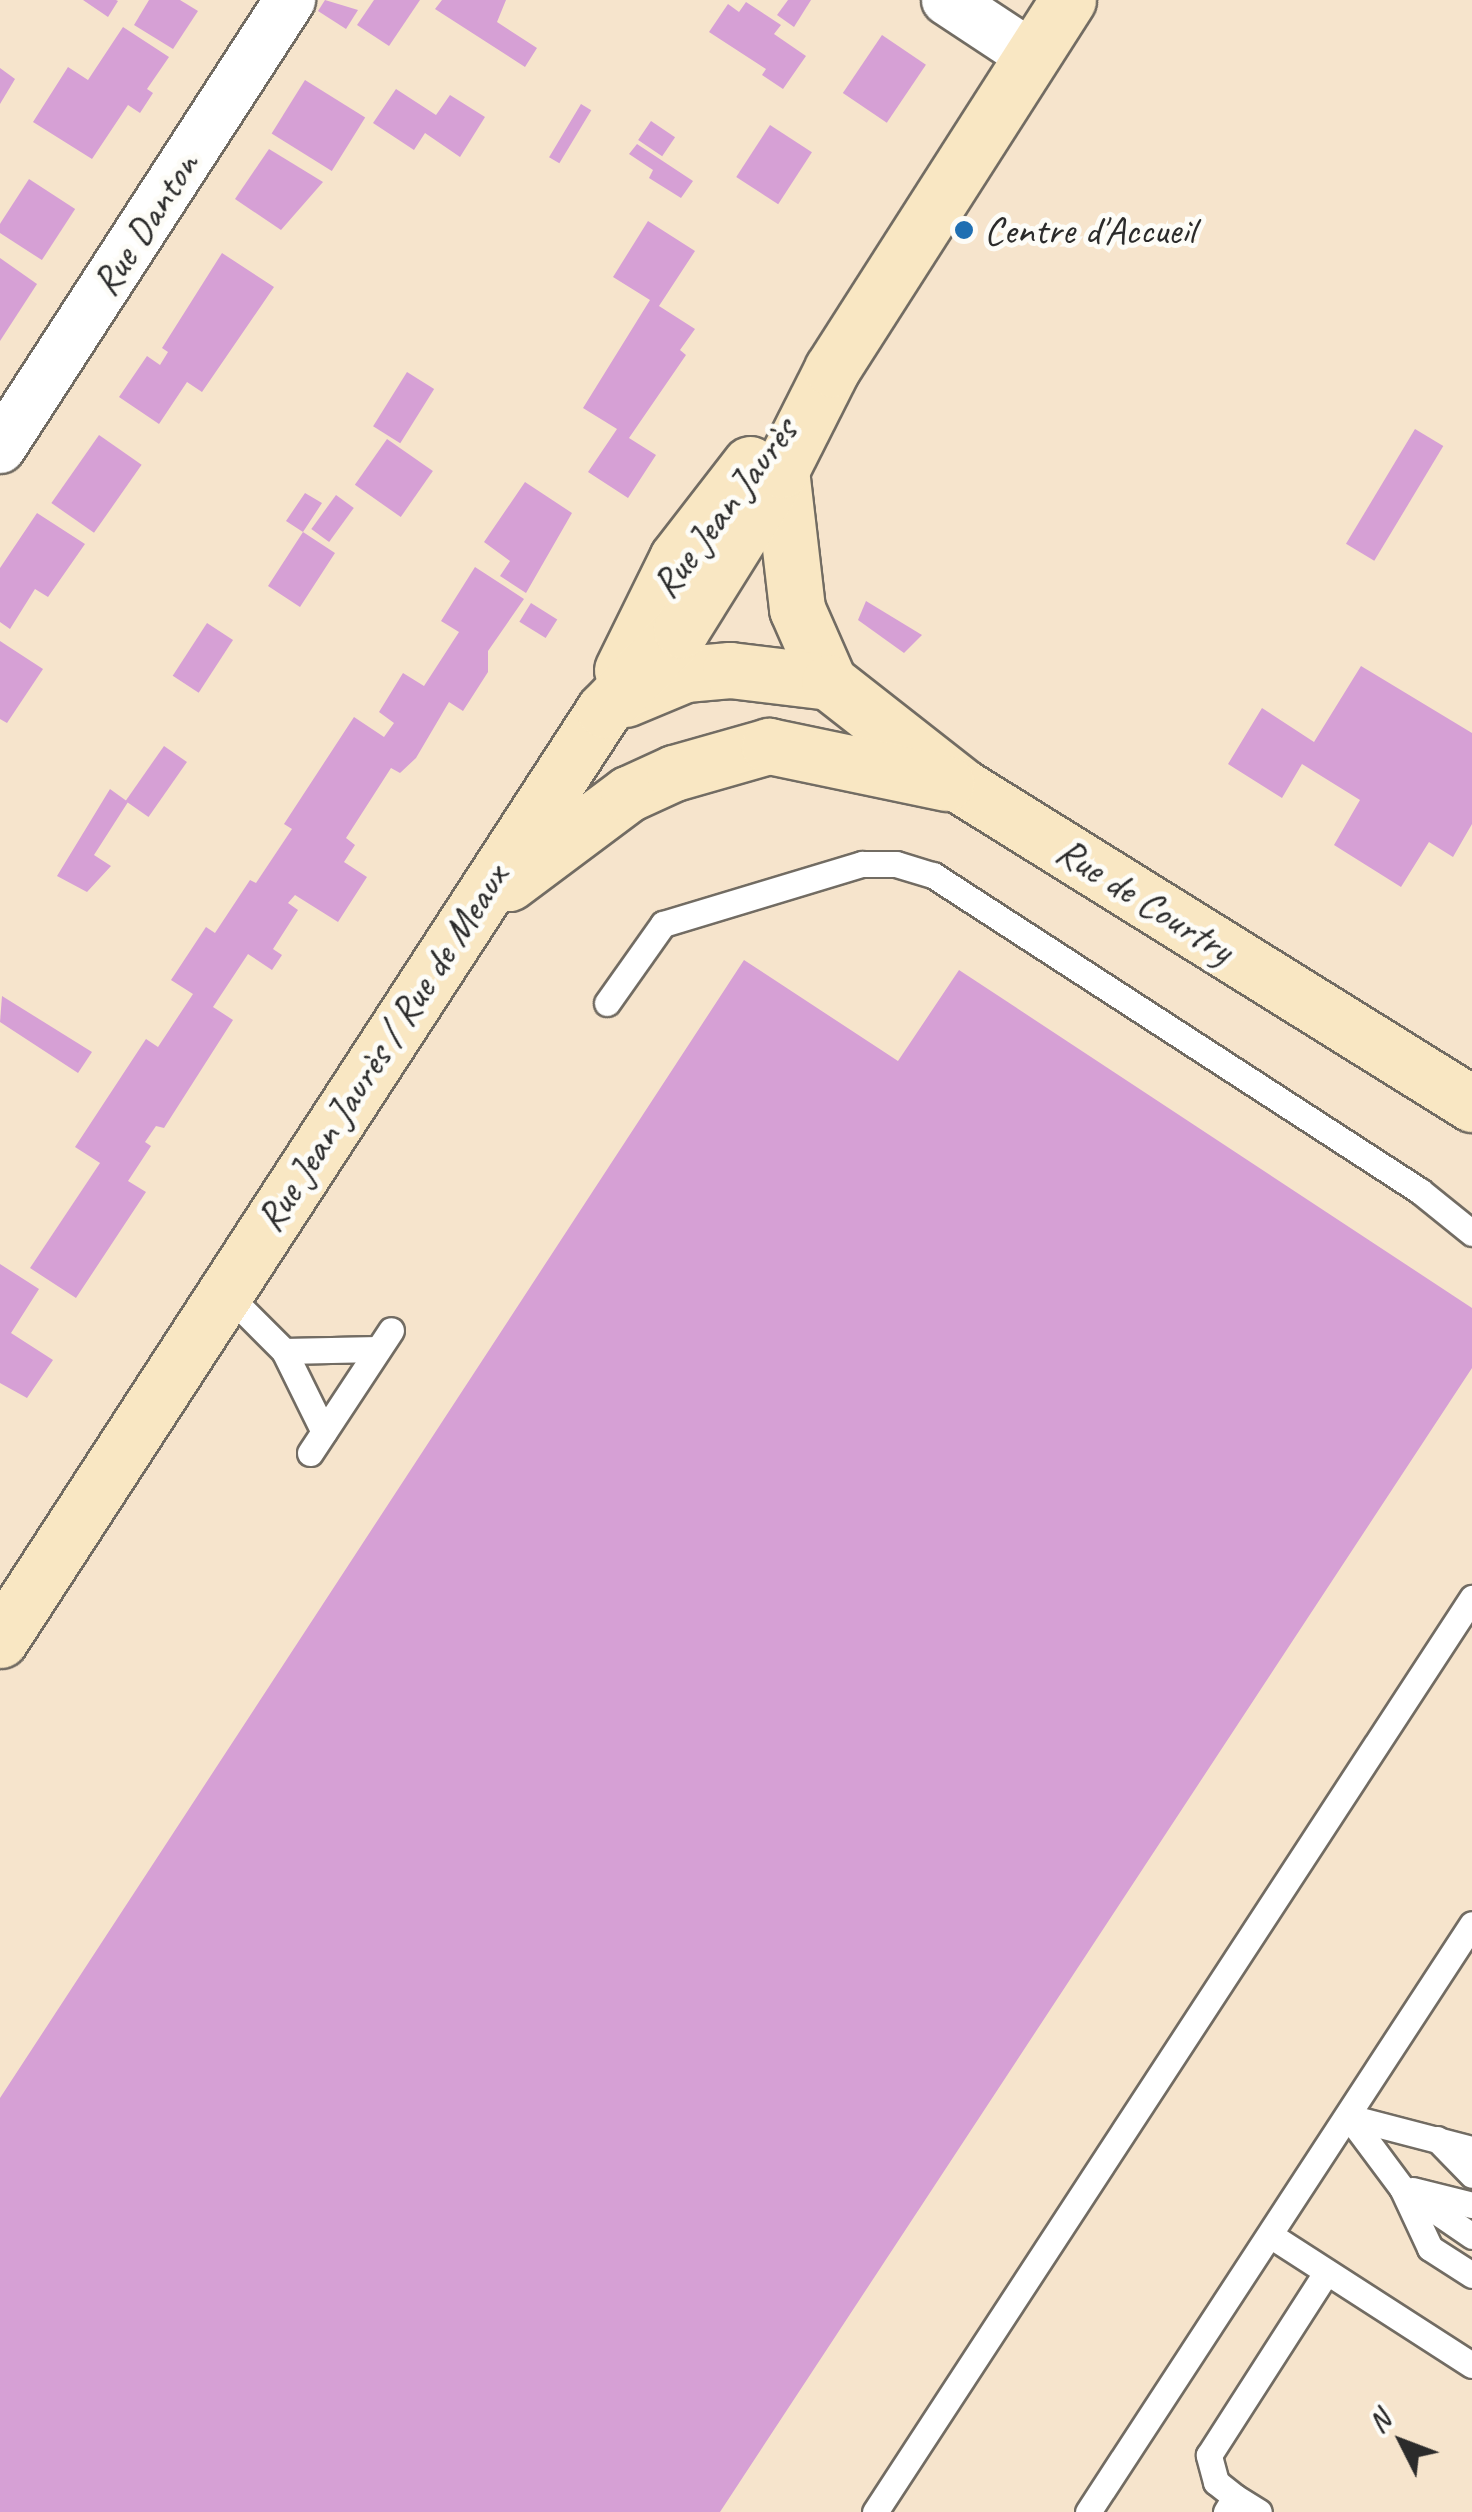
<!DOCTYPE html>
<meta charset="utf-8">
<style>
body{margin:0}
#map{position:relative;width:1472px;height:2512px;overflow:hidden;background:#f6e4cc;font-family:Caveat,sans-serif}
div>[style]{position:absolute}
.building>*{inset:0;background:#d6a0d5;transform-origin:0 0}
.roads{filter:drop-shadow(2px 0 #726c63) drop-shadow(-2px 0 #726c63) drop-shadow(0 2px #726c63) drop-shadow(0 -2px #726c63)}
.lane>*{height:25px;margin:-12.5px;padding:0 12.5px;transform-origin:12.5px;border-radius:12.5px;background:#fff}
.street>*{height:50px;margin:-25px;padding:0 25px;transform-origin:25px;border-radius:25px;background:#fff}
.secondary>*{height:55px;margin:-27.5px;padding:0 27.5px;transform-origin:27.5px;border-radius:27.5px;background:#f9e7c3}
.dots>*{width:28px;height:28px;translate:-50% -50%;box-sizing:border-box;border:5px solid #fdfcf7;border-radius:50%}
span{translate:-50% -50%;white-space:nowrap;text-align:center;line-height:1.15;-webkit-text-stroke:10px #fdfcf7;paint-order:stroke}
.street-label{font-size:40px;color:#2b2b2b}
.poi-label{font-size:40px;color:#2b2b2b}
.left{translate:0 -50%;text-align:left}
.north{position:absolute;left:1352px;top:2392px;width:100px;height:100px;-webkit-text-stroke:8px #fdfcf7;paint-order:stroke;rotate:312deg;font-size:28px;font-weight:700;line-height:40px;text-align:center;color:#2b2b2b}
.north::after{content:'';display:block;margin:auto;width:35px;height:45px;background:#2b2b2b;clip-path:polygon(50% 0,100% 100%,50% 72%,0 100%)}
</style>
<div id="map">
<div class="building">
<div style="clip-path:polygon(83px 0,116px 0,118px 1px,108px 17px)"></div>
<div style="clip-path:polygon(149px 0,180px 0,198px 11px,173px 49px,134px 25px)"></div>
<div style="clip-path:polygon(325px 0,358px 10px,346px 29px,318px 11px)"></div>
<div style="clip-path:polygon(374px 0,420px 0,389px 46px,357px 25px)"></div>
<div style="clip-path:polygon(442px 0,506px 0,497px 22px,537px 48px,525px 67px,435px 9px)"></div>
<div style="clip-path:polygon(788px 0,811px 0,794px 27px,777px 15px)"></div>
<div style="clip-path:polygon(746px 2px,781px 25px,774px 34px,806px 56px,783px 89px,762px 75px,766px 69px,709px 32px,728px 4px,739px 12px)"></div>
<div style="clip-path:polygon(123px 27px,169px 57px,147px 89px,153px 93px,140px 113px,128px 105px,92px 159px,33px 122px,68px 67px,88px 80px)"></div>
<div style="left:882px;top:35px;width:53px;height:70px;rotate:34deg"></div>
<div style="clip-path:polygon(0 68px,15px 79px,0 104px)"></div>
<div style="left:305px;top:80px;width:71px;height:63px;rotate:32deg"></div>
<div style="clip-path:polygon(396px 89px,436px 115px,450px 95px,485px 117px,460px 157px,425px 133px,414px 150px,373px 123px)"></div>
<div style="left:581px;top:104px;width:12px;height:62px;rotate:31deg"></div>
<div style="left:651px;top:121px;width:29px;height:23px;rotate:34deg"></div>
<div style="left:770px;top:125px;width:50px;height:62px;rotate:33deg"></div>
<div style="clip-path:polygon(637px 144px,693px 181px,681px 198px,649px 178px,653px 170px,629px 154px)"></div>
<div style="clip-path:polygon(269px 149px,323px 182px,281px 230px,235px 199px)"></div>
<div style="left:29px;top:179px;width:55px;height:61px;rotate:33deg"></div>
<div style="clip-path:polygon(648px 221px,695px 251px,659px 306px,695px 329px,680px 350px,686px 355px,629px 438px,656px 455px,628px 498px,588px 472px,617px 429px,583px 408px,650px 300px,613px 277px)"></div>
<div style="clip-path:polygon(222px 253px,274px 287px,202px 392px,187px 382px,159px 424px,119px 397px,147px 356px,160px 365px,168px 352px,162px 348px)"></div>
<div style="clip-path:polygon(0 258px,37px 284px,0 341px)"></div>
<div style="left:407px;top:372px;width:32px;height:64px;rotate:32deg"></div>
<div style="left:1415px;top:429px;width:33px;height:134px;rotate:31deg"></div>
<div style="left:99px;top:435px;width:52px;height:83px;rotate:35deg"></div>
<div style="left:387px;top:439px;width:56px;height:56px;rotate:35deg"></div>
<div style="clip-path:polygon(525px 482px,572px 513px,526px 593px,500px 576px,510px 561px,484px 542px)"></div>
<div style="clip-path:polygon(305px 493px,322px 503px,303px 532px,335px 553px,300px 607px,268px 586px,303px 532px,286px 521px)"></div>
<div style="left:336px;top:495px;width:22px;height:42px;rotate:36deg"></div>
<div style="clip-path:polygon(37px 513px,85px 544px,48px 597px,35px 589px,10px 629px,0 622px,0 568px)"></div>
<div style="clip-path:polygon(475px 567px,524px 599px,488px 651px,488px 672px,463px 711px,449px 702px,416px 758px,400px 773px,391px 768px,346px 838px,355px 845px,344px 862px,367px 877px,338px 922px,295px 895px,288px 903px,298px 910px,273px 949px,282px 955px,272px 970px,248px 954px,213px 1007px,233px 1020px,164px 1128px,156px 1126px,145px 1142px,151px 1146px,128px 1181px,146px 1192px,76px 1298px,30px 1268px,100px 1163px,75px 1147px,146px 1039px,158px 1047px,193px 994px,171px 980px,206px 927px,215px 933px,250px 880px,256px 883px,292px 829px,284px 824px,354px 717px,384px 737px,394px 723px,379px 712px,403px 673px,424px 686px,459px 632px,441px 621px)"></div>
<div style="clip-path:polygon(866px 601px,922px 635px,904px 653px,858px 620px)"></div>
<div style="left:531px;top:603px;width:31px;height:22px;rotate:32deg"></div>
<div style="left:207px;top:623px;width:31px;height:63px;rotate:33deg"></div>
<div style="clip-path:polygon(0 641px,43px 669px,7px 723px,0 719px)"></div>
<div style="clip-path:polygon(1361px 666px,1472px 733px,1472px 824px,1453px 857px,1429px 842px,1401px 887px,1334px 845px,1360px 800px,1302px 764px,1282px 798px,1228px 764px,1262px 708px,1314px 742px)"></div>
<div style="left:164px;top:746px;width:28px;height:67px;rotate:35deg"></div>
<div style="clip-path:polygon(110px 789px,128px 802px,94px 855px,111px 866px,87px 892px,57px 876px)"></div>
<div style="clip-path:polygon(744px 960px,898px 1061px,959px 970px,1472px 1308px,1472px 1368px,720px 2512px,0 2512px,0 2098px)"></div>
<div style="clip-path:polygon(2px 996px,92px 1052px,78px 1073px,0 1022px)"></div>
<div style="clip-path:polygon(0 1264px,39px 1289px,11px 1333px,53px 1360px,27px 1398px,0 1383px)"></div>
</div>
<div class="roads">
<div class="lane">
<div style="left:607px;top:1003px;width:97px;rotate:-54.7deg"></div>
<div style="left:663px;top:924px;width:208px;rotate:-16.8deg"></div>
<div style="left:862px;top:864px;width:34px"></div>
<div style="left:896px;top:864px;width:39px;rotate:17deg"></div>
<div style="left:933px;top:875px;width:581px;rotate:32.98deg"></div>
<div style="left:1420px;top:1191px;width:67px;rotate:38.9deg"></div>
<div style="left:225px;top:1292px;width:83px;rotate:45deg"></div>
<div style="left:284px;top:1351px;width:90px;rotate:63.7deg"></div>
<div style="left:284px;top:1351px;width:94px;rotate:-1.2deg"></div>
<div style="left:310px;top:1453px;width:147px;rotate:-56.6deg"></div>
<div style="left:1349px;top:2117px;width:89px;rotate:53.3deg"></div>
<div style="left:1402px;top:2188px;width:66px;rotate:65deg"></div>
<div style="left:1430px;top:2248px;width:50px;rotate:32.7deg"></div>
<div style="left:1349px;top:2117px;width:127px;rotate:14.6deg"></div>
<div style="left:1437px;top:2139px;width:50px;rotate:45.8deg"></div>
<div style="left:1402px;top:2188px;width:85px;rotate:34.4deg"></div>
<div style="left:1412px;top:2190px;width:62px;rotate:14deg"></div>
<div style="left:1270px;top:2235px;width:240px;rotate:32.8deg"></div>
<div style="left:1235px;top:2497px;width:24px;rotate:-142deg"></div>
<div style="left:1216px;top:2482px;width:28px;rotate:-105deg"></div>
<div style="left:1209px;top:2455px;width:216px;rotate:-57.3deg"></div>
<div style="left:875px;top:2512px;width:1092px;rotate:-56.85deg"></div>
<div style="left:1088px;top:2512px;width:702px;rotate:-56.85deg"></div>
<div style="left:1226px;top:2512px;width:17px;rotate:-59deg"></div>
<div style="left:1235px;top:2497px;width:28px;rotate:32deg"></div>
</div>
<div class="street">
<div style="left:947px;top:0;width:102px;rotate:33.4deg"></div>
<div style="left:0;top:448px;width:534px;rotate:-57.08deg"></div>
</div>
<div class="secondary">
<div style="left:781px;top:470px;width:140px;rotate:83.4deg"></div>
<div style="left:797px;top:609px;width:80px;rotate:66.3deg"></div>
<div style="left:622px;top:670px;width:125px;rotate:-63.8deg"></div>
<div style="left:677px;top:558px;width:119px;rotate:-52.2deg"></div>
<div style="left:625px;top:699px;width:65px;rotate:-22.6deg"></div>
<div style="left:685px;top:674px;width:45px;rotate:-5.1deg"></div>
<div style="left:730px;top:670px;width:100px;rotate:6.9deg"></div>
<div style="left:829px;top:682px;width:170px;rotate:38.1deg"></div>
<div style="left:963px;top:787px;width:600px;rotate:31.91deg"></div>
<div style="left:509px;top:883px;width:149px;rotate:-36.8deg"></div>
<div style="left:628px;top:794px;width:51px;rotate:-24.5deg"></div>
<div style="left:674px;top:773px;width:99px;rotate:-15.9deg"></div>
<div style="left:769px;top:746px;width:181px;rotate:11.8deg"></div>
<div style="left:0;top:1640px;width:1109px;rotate:-57deg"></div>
<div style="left:604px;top:710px;width:111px;rotate:-46.1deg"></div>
<div style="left:681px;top:630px;width:189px;rotate:-58deg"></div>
<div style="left:781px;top:470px;width:113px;rotate:-63.2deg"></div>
<div style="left:832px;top:369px;width:438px;rotate:-57.4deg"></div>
</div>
</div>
<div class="dots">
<div style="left:964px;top:230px;background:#1f6fb2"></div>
</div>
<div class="street-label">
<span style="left:145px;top:224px;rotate:-57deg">Rue Danton</span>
<span style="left:724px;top:508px;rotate:-53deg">Rue Jean Jaurès</span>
<span style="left:1145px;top:900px;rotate:32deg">Rue de Courtry</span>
<span style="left:382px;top:1048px;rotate:-57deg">Rue Jean Jaurès / Rue de Meaux</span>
</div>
<div class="poi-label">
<span class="left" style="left:984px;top:230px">Centre d'Accueil</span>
</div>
<div class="north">N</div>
</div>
